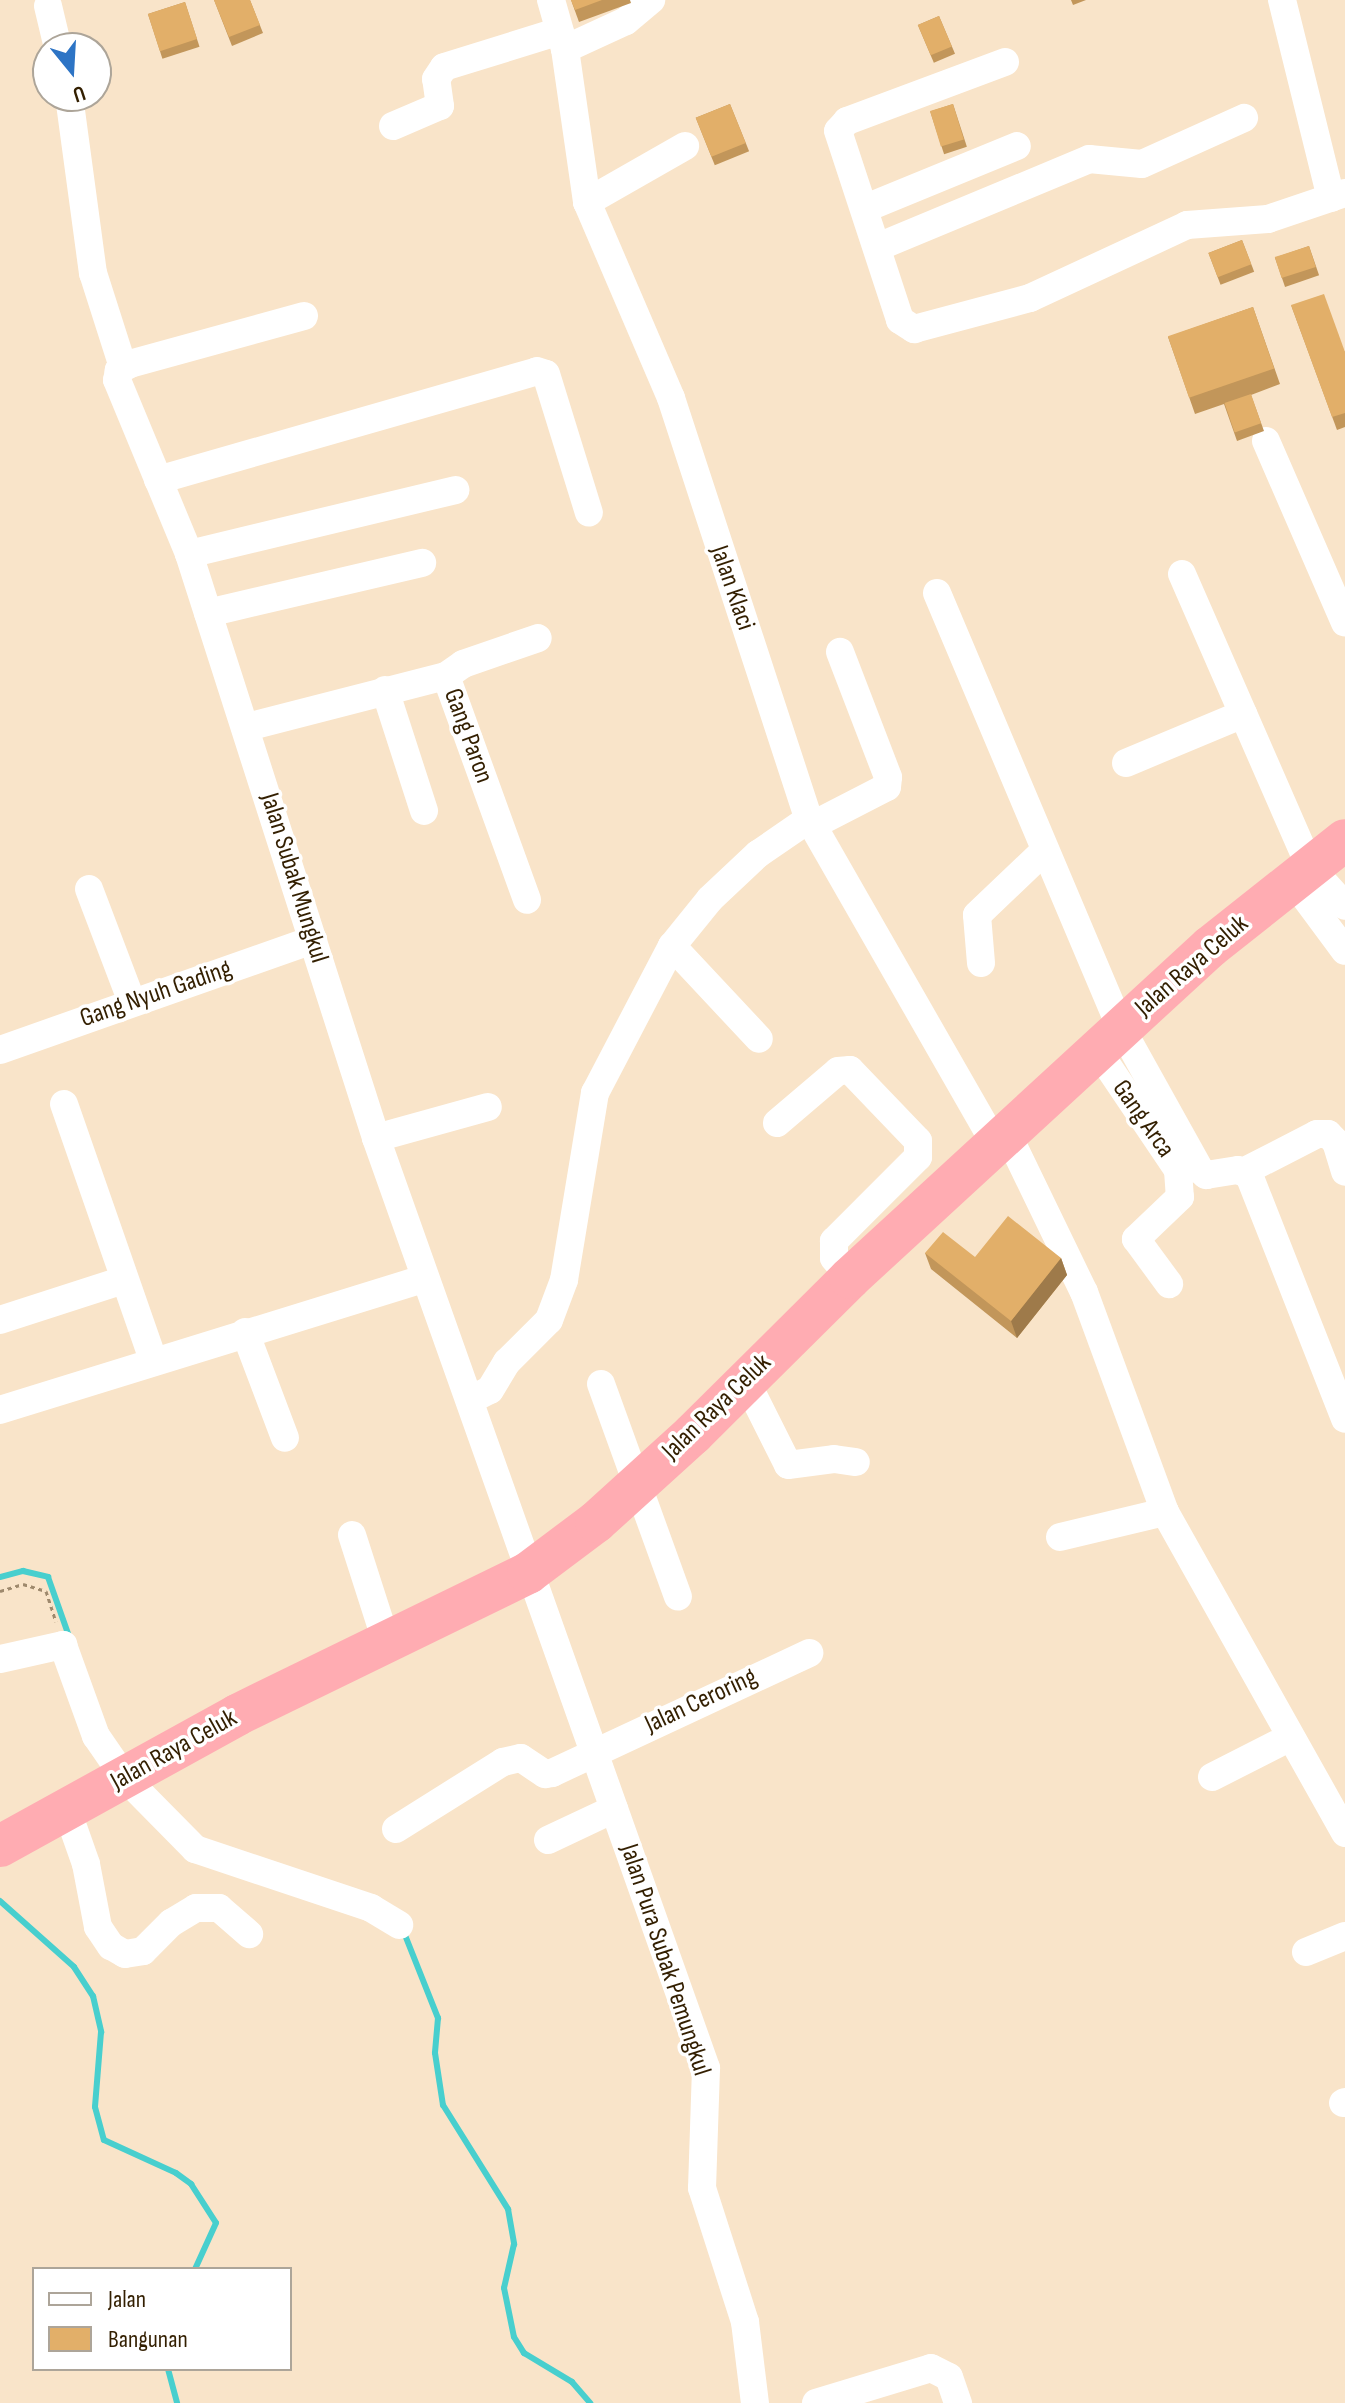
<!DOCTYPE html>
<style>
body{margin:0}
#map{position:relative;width:1345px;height:2403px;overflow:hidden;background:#f9e4c9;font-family:"Sofia Sans Condensed",sans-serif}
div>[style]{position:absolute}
.stream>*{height:6px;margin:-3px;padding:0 3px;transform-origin:3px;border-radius:3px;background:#48cfce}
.path>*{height:3px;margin-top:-1.5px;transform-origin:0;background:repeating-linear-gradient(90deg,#9e896d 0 4px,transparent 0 8px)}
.minor>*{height:28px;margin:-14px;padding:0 14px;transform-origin:14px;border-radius:14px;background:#fff}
.highway>*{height:42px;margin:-21px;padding:0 21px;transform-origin:21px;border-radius:21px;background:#ffacb2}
.wall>*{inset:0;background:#c2965a;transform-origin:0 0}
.shaded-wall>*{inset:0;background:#9e7a4a}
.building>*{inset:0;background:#e2af69;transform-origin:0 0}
span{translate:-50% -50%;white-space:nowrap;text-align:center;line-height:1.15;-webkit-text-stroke:7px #fff;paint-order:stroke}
.street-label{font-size:26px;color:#331f01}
.legend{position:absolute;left:32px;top:2267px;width:260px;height:104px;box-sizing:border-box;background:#fff;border:2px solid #ada599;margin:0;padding:10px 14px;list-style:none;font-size:24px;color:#331f01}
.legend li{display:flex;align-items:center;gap:16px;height:40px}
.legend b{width:40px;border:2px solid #ada599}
.north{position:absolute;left:32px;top:32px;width:80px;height:80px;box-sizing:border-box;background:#fff;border:2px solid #ada599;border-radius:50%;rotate:162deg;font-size:22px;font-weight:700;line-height:32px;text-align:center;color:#331f01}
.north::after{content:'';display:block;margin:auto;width:28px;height:36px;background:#2d74c5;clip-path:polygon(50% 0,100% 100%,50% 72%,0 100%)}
</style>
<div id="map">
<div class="stream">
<div style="left:0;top:1577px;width:24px;rotate:-15deg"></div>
<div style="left:23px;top:1571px;width:26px;rotate:13deg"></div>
<div style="left:48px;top:1577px;width:66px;rotate:70.5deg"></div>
<div style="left:0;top:1901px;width:99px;rotate:41.7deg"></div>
<div style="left:74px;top:1967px;width:35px;rotate:57deg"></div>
<div style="left:93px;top:1996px;width:37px;rotate:77deg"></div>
<div style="left:101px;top:2032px;width:75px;rotate:94.6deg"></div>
<div style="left:95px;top:2107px;width:34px;rotate:75deg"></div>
<div style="left:104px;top:2140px;width:79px;rotate:24.6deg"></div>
<div style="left:176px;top:2173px;width:19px;rotate:36deg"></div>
<div style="left:191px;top:2184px;width:46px;rotate:57.3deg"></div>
<div style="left:216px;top:2223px;width:51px;rotate:114.5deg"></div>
<div style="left:403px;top:1930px;width:95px;rotate:68.3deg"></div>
<div style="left:438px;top:2018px;width:35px;rotate:95deg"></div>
<div style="left:435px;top:2053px;width:53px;rotate:81.3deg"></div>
<div style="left:443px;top:2105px;width:123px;rotate:58deg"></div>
<div style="left:508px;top:2209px;width:36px;rotate:80deg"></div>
<div style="left:514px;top:2244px;width:45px;rotate:102.8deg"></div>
<div style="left:504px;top:2288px;width:50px;rotate:78.5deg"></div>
<div style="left:514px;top:2337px;width:19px;rotate:58deg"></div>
<div style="left:524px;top:2353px;width:56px;rotate:31.1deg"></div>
<div style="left:572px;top:2382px;width:28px;rotate:49deg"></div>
<div style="left:168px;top:2369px;width:35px;rotate:75deg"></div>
</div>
<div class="path">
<div style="left:0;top:1591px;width:24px;rotate:-17deg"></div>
<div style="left:23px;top:1584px;width:24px;rotate:17deg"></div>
<div style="left:46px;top:1591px;width:32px;rotate:72deg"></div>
</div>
<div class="minor">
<div style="left:551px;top:0;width:51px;rotate:74.1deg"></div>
<div style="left:565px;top:49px;width:155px;rotate:81.8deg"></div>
<div style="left:587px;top:202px;width:213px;rotate:66.8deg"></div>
<div style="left:671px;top:398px;width:443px;rotate:71.9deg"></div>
<div style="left:809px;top:819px;width:374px;rotate:60.2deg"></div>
<div style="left:1282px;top:0;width:204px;rotate:76.1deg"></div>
<div style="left:48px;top:6px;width:43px;rotate:76.6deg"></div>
<div style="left:565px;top:49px;width:67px;rotate:-24.7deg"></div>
<div style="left:626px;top:21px;width:33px;rotate:-40deg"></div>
<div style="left:1005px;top:62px;width:169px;rotate:159.5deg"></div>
<div style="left:847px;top:121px;width:13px;rotate:132deg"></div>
<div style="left:838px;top:131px;width:199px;rotate:71.8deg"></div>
<div style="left:900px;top:320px;width:17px;rotate:33deg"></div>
<div style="left:914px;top:329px;width:120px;rotate:-15deg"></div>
<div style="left:1030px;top:298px;width:173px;rotate:-24.9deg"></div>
<div style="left:1187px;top:225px;width:81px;rotate:-4.2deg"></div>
<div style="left:1268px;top:219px;width:81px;rotate:-18.7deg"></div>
<div style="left:69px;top:96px;width:179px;rotate:82.3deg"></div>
<div style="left:93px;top:273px;width:99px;rotate:72.3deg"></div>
<div style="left:393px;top:126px;width:51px;rotate:-23.1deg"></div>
<div style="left:440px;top:106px;width:27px;rotate:-98deg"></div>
<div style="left:436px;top:79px;width:14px;rotate:-56deg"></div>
<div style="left:444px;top:67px;width:121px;rotate:-17.2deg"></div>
<div style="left:587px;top:202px;width:113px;rotate:-29.7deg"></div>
<div style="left:866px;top:208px;width:163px;rotate:-22.3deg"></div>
<div style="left:878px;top:247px;width:229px;rotate:-22.6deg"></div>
<div style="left:1089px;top:159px;width:53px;rotate:5.4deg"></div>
<div style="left:1142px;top:164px;width:112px;rotate:-24.3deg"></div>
<div style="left:304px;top:316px;width:180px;rotate:164.6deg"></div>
<div style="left:130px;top:364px;width:13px;rotate:151deg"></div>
<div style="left:119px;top:370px;width:10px;rotate:101deg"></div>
<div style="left:117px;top:380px;width:188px;rotate:67.5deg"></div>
<div style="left:189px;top:554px;width:613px;rotate:72.24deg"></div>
<div style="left:376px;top:1138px;width:987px;rotate:70.46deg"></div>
<div style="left:706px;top:2068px;width:120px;rotate:91.9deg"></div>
<div style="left:702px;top:2188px;width:141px;rotate:72.2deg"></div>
<div style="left:745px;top:2322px;width:82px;rotate:83deg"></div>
<div style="left:1266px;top:441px;width:198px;rotate:66.5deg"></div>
<div style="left:158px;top:480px;width:394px;rotate:-16deg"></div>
<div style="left:537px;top:371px;width:9px;rotate:18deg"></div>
<div style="left:546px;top:374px;width:145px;rotate:72.8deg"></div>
<div style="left:189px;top:554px;width:274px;rotate:-13.5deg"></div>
<div style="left:1182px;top:574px;width:320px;rotate:66.4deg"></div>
<div style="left:1310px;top:867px;width:52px;rotate:48.1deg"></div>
<div style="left:937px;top:593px;width:472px;rotate:67.1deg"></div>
<div style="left:1121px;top:1028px;width:162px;rotate:60.9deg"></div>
<div style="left:1200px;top:1170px;width:8px;rotate:40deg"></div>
<div style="left:1206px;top:1175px;width:32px;rotate:-9deg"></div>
<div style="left:1238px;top:1170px;width:12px;rotate:24deg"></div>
<div style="left:1249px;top:1175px;width:262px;rotate:68.5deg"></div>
<div style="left:208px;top:613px;width:220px;rotate:-13.2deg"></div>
<div style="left:446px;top:676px;width:238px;rotate:70.1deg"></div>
<div style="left:385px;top:690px;width:127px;rotate:72.1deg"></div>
<div style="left:247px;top:727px;width:205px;rotate:-14.4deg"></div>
<div style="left:446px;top:676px;width:21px;rotate:-35deg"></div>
<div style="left:463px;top:664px;width:79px;rotate:-19.1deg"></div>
<div style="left:1126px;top:763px;width:127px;rotate:-22.7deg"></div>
<div style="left:813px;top:825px;width:83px;rotate:-27.2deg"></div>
<div style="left:887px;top:787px;width:10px;rotate:-84deg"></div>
<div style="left:888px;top:777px;width:134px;rotate:-111deg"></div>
<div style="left:1293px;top:881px;width:87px;rotate:53.4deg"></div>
<div style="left:89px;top:889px;width:121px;rotate:69.2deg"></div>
<div style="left:672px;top:946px;width:127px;rotate:46.9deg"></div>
<div style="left:981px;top:963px;width:48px;rotate:-94.8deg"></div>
<div style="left:977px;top:915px;width:90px;rotate:-43.6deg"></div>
<div style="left:0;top:1050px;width:332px;rotate:-19.4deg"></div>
<div style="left:1097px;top:1050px;width:145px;rotate:56deg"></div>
<div style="left:1178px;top:1170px;width:27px;rotate:86deg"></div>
<div style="left:1180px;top:1197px;width:61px;rotate:136.3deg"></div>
<div style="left:1136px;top:1239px;width:56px;rotate:53.7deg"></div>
<div style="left:64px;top:1104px;width:271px;rotate:70.8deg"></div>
<div style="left:777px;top:1123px;width:80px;rotate:-40.4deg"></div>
<div style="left:838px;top:1071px;width:12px;rotate:-5deg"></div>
<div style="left:850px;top:1070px;width:98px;rotate:46.2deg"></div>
<div style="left:918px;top:1141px;width:16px;rotate:90deg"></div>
<div style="left:918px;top:1157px;width:119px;rotate:135deg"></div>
<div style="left:834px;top:1241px;width:17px;rotate:90deg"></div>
<div style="left:834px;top:1258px;width:26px;rotate:51deg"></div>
<div style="left:1007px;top:1133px;width:177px;rotate:64.2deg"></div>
<div style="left:1084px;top:1292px;width:234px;rotate:69.8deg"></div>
<div style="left:1165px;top:1512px;width:368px;rotate:60.7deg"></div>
<div style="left:376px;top:1138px;width:116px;rotate:-15.5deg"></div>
<div style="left:1245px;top:1171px;width:81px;rotate:-27.2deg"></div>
<div style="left:1317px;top:1134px;width:11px"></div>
<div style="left:1328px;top:1134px;width:11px;rotate:45deg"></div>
<div style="left:1336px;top:1142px;width:31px;rotate:73deg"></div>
<div style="left:0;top:1320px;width:130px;rotate:-17.9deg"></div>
<div style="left:245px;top:1332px;width:113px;rotate:69.3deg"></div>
<div style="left:745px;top:1379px;width:96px;rotate:63.4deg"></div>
<div style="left:788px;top:1465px;width:46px;rotate:-7.4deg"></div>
<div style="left:834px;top:1459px;width:22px;rotate:8deg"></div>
<div style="left:601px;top:1384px;width:226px;rotate:70.1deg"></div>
<div style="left:470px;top:1400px;width:22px;rotate:-27deg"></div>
<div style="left:490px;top:1390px;width:33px;rotate:-59deg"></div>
<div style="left:507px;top:1362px;width:59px;rotate:-45deg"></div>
<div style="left:549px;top:1320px;width:43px;rotate:-69.4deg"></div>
<div style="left:564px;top:1280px;width:190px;rotate:-80.6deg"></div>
<div style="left:595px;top:1093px;width:166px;rotate:-62.4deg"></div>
<div style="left:672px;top:946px;width:60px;rotate:-51deg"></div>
<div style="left:710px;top:899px;width:66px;rotate:-43.2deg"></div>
<div style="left:758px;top:854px;width:62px;rotate:-34.5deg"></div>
<div style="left:0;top:1410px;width:444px;rotate:-17.2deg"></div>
<div style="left:352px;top:1535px;width:111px;rotate:72.2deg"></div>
<div style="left:1060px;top:1537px;width:108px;rotate:-13.4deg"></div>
<div style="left:0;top:1659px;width:65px;rotate:-12.5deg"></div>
<div style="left:63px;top:1645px;width:97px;rotate:70.1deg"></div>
<div style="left:96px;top:1736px;width:51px;rotate:55.4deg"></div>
<div style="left:125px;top:1778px;width:100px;rotate:45.4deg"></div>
<div style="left:195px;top:1849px;width:186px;rotate:18.5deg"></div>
<div style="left:371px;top:1908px;width:33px;rotate:31deg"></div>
<div style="left:1212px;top:1777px;width:86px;rotate:-26.9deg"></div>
<div style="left:67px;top:1810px;width:57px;rotate:70.6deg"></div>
<div style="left:86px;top:1864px;width:64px;rotate:79.2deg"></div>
<div style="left:98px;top:1927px;width:23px;rotate:56deg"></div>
<div style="left:111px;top:1946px;width:16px;rotate:30deg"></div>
<div style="left:125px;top:1954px;width:18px;rotate:-9deg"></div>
<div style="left:143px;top:1951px;width:40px;rotate:-45deg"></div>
<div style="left:171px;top:1923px;width:29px;rotate:-31deg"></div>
<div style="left:196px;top:1908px;width:23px"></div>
<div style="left:219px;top:1908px;width:40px;rotate:41deg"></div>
<div style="left:396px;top:1829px;width:126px;rotate:-32.1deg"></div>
<div style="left:503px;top:1762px;width:18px;rotate:-13deg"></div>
<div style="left:521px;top:1758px;width:29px;rotate:34deg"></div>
<div style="left:545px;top:1774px;width:7px;rotate:-8deg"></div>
<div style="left:552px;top:1773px;width:284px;rotate:-25deg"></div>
<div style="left:548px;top:1840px;width:73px;rotate:-25.2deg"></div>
<div style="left:1306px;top:1952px;width:42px;rotate:-22.3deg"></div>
<div style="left:1343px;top:2103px;width:2px;rotate:-27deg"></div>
<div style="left:816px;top:2403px;width:120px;rotate:-16.9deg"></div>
<div style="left:931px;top:2368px;width:20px;rotate:27deg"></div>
<div style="left:949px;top:2377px;width:28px;rotate:71deg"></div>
</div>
<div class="highway">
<div style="left:0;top:1846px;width:271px;rotate:-28.9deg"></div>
<div style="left:237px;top:1715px;width:324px;rotate:-26deg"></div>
<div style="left:528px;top:1573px;width:85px;rotate:-36.9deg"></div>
<div style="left:596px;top:1522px;width:131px;rotate:-42.2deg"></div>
<div style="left:693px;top:1434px;width:221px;rotate:-44.8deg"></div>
<div style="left:850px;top:1278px;width:489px;rotate:-42.6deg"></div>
<div style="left:1210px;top:947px;width:172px;rotate:-38.4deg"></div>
</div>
<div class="wall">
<div style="clip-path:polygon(214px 0,250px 0,263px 33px,232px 46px)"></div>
<div style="clip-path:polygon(571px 0,630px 0,631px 3px,579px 22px)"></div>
<div style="clip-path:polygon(1071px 0,1086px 0,1073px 5px)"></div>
<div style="left:185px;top:2px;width:47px;height:39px;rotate:72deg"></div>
<div style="left:939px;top:16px;width:41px;height:23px;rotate:67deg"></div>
<div style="left:730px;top:104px;width:51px;height:37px;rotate:68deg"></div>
<div style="left:953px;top:104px;width:45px;height:24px;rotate:72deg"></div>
<div style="left:1242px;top:240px;width:34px;height:36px;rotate:69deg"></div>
<div style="left:1309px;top:246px;width:31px;height:36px;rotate:71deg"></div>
<div style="clip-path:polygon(1291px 305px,1345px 352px,1345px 427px,1337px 430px)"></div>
<div style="clip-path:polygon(1253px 307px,1280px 384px,1251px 395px,1264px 431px,1237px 441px,1224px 404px,1195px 414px,1168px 337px)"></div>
<div style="clip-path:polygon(925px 1253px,975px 1257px,1061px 1258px,1067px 1275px,1017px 1338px,931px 1269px)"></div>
</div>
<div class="shaded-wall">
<div style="clip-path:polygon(1061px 1258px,1067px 1275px,1017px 1338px,1011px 1321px)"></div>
</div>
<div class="building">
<div style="clip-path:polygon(214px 0,250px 0,260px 25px,229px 37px)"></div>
<div style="clip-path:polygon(571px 0,602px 0,575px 10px)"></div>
<div style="left:185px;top:2px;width:39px;height:39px;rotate:72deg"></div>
<div style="left:939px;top:16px;width:33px;height:23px;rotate:67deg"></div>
<div style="left:730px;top:104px;width:42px;height:37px;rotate:68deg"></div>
<div style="left:953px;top:104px;width:37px;height:24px;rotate:73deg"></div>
<div style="left:1242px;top:240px;width:26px;height:36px;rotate:69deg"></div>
<div style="left:1309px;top:246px;width:22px;height:36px;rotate:72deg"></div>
<div style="clip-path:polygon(1324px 294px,1345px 352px,1345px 413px,1332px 417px,1291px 305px)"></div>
<div style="left:1253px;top:307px;width:65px;height:90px;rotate:71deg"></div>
<div style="left:1251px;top:394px;width:31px;height:28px;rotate:71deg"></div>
<div style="clip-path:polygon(1008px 1216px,1061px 1258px,1011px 1321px,925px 1253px,943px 1232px,975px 1257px)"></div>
</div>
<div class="street-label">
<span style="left:732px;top:588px;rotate:71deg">Jalan Klaci</span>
<span style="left:468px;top:736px;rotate:70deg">Gang Paron</span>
<span style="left:294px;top:878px;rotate:73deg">Jalan Subak Mungkul</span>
<span style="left:1192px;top:966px;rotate:-41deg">Jalan Raya Celuk</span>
<span style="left:156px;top:994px;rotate:-19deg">Gang Nyuh Gading</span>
<span style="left:1143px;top:1119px;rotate:55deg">Gang Arca</span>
<span style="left:717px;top:1407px;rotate:-44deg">Jalan Raya Celuk</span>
<span style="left:701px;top:1701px;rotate:-25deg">Jalan Ceroring</span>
<span style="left:174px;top:1750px;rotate:-29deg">Jalan Raya Celuk</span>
<span style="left:665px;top:1960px;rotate:72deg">Jalan Pura Subak Pemungkul</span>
</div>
<ul class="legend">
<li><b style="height:10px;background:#fff"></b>Jalan</li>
<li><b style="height:22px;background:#e2af69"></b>Bangunan</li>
</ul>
<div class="north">U</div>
</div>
